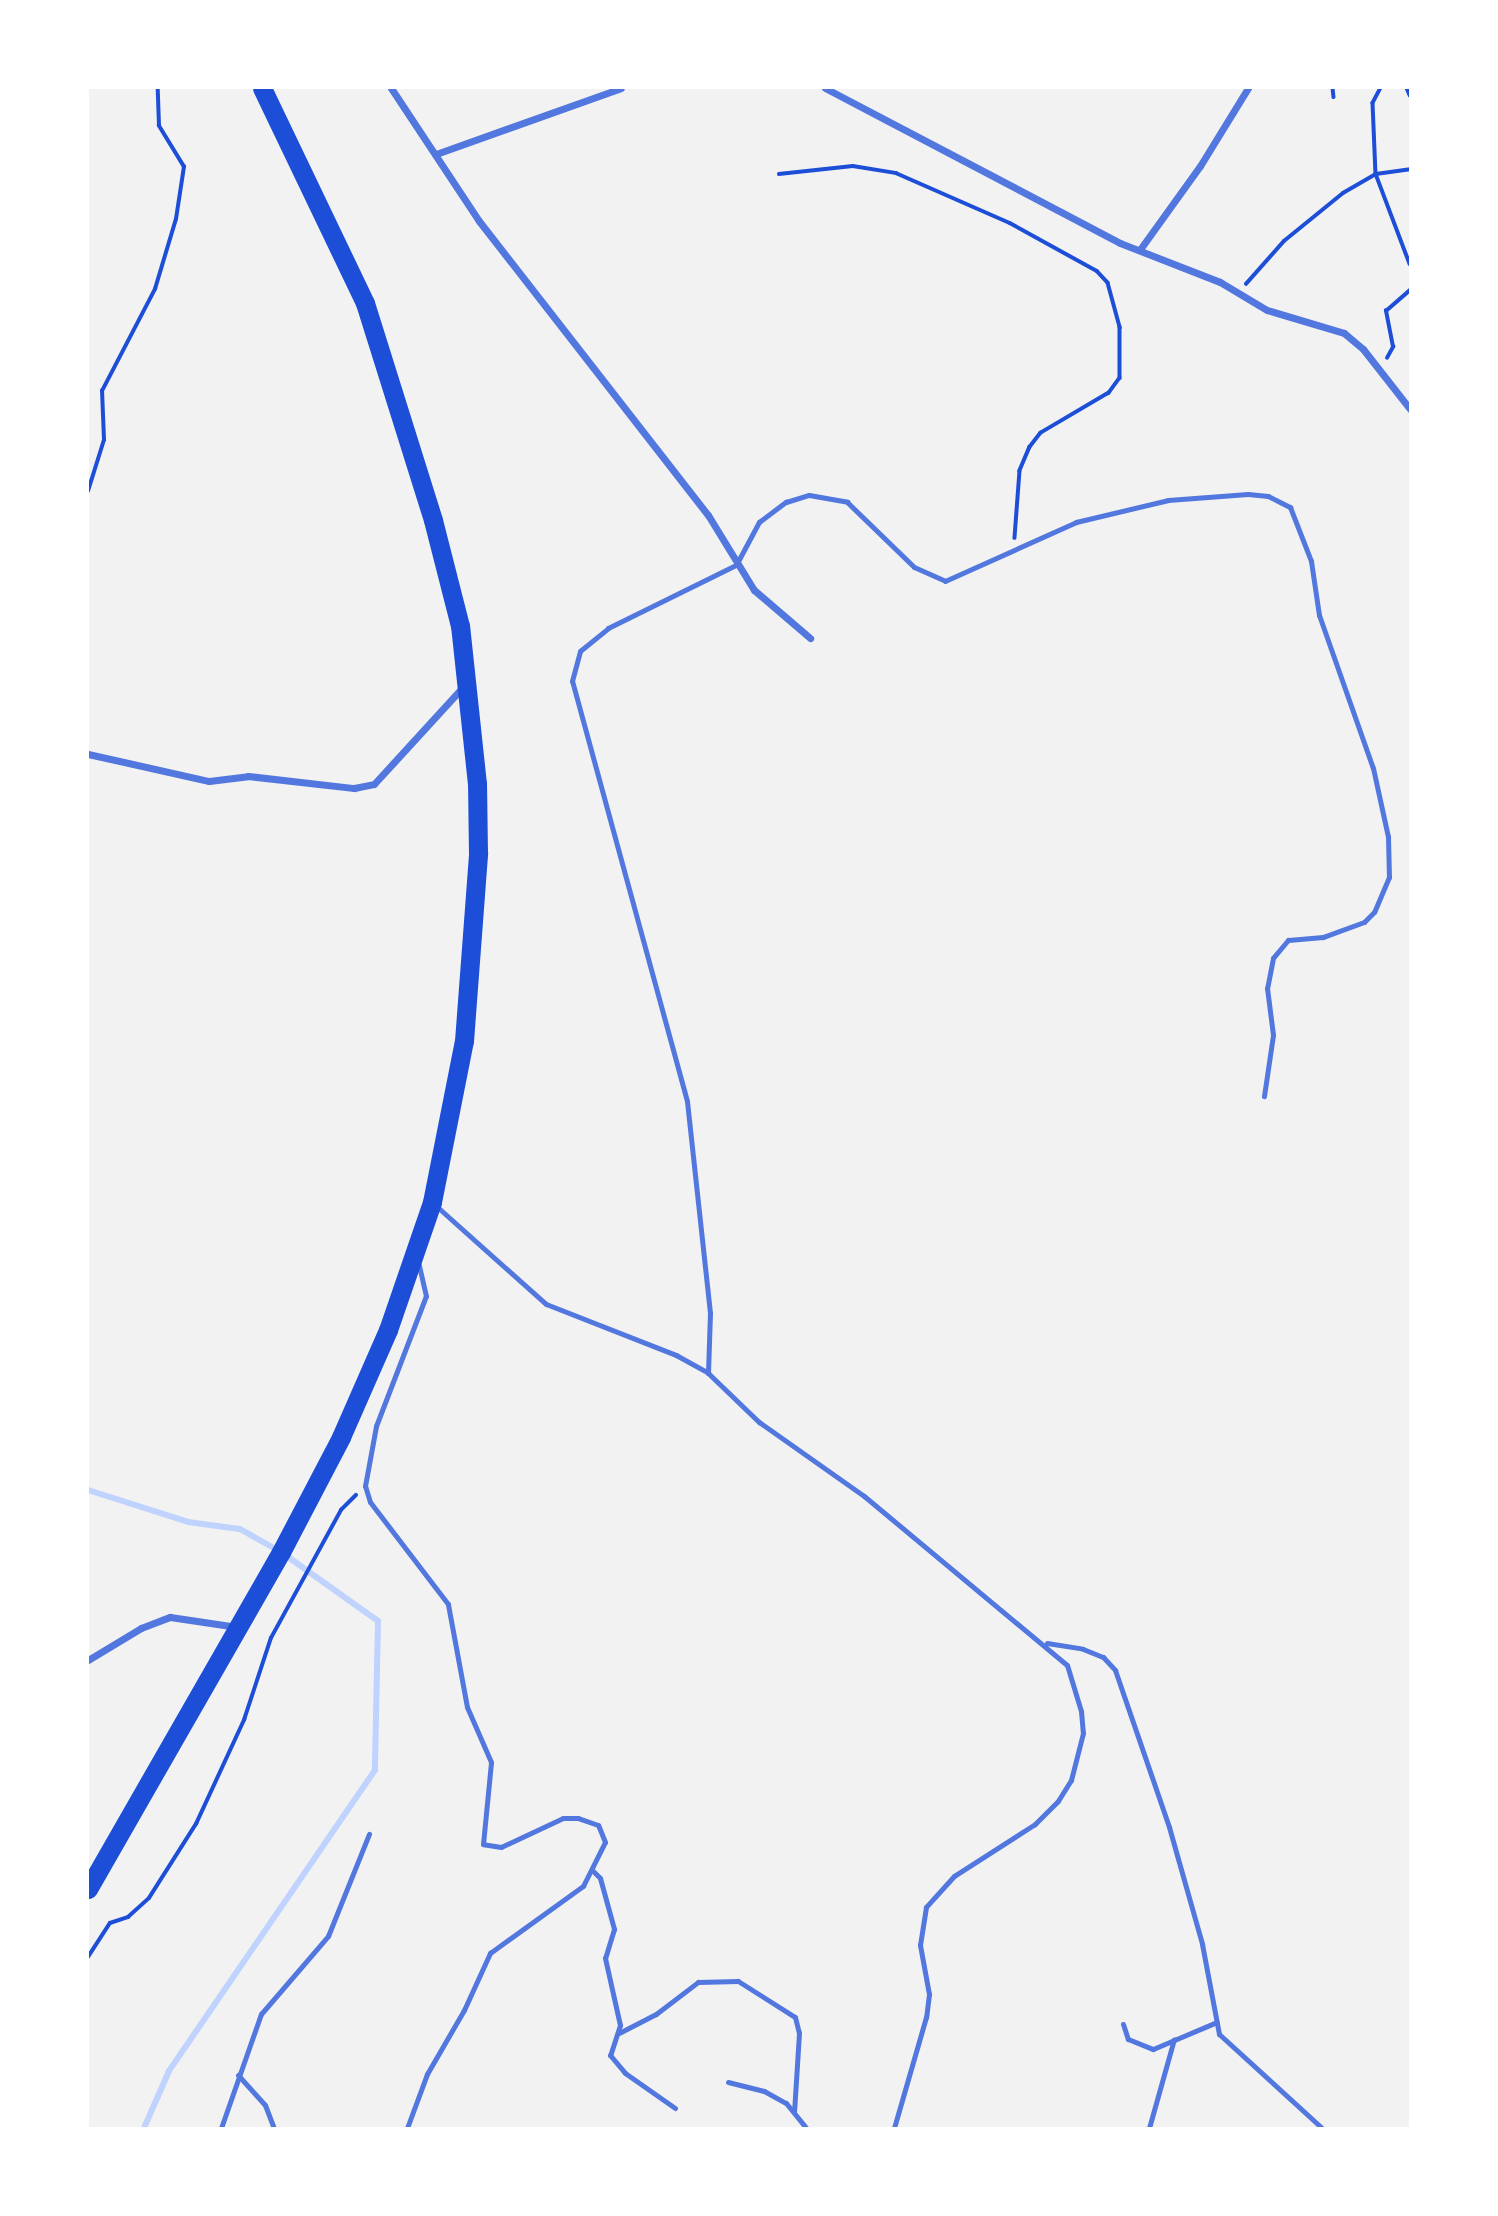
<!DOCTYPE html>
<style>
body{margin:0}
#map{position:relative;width:1498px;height:2216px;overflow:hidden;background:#f2f2f2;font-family:"Sofia Sans Condensed",sans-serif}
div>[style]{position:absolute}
.stream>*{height:6px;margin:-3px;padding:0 3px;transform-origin:3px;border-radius:3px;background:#bfd3fe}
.path>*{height:3.5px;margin:-1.75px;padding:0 1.75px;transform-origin:1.75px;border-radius:1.75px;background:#1d4ed8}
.service>*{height:5px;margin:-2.5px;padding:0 2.5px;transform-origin:2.5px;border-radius:2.5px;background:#5277de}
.minor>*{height:7px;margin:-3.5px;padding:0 3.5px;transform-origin:3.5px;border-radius:3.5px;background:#5277de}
.trunk>*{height:19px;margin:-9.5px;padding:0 9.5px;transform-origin:9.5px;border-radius:9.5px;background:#1d4ed8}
span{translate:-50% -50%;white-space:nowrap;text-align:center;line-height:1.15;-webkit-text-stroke:6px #fff;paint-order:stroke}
.frame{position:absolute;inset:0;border:89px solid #fff;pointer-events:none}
</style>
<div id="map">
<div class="stream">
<div style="left:88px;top:1490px;width:105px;rotate:17.7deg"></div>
<div style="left:188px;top:1522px;width:52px;rotate:7.7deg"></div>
<div style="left:240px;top:1529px;width:47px;rotate:29.3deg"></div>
<div style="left:281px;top:1552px;width:119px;rotate:35.4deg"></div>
<div style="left:378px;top:1621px;width:149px;rotate:91.2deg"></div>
<div style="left:375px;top:1770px;width:365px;rotate:124.4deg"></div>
<div style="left:169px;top:2071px;width:62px;rotate:113.7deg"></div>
</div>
<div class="path">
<div style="left:1333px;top:88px;width:9px;rotate:84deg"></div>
<div style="left:1381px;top:88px;width:17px;rotate:118deg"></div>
<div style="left:1373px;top:103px;width:71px;rotate:87.6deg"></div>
<div style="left:1376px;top:174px;width:96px;rotate:69.3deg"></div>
<div style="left:1407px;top:88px;width:8px;rotate:67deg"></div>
<div style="left:779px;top:174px;width:74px;rotate:-6.2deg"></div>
<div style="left:853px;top:166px;width:44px;rotate:9.2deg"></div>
<div style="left:896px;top:173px;width:124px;rotate:23.7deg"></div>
<div style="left:1010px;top:223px;width:99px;rotate:28.9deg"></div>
<div style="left:1097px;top:271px;width:16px;rotate:47deg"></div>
<div style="left:1108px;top:283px;width:46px;rotate:74.7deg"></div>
<div style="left:1120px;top:327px;width:51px;rotate:90deg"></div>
<div style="left:1120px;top:378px;width:19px;rotate:126deg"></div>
<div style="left:1109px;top:393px;width:79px;rotate:149.5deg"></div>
<div style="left:1041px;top:433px;width:18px;rotate:128deg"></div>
<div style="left:1030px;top:447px;width:26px;rotate:113deg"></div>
<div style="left:1020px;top:471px;width:67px;rotate:94.3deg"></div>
<div style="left:1246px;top:284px;width:57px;rotate:-48.5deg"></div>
<div style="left:1284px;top:241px;width:76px;rotate:-39.1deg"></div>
<div style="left:1343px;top:193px;width:38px;rotate:-30deg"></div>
<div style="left:1376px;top:174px;width:34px;rotate:-8deg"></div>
<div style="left:1387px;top:358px;width:13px;rotate:-61deg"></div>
<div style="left:1393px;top:347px;width:37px;rotate:-101deg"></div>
<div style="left:1386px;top:311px;width:32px;rotate:-41deg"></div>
<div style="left:88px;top:491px;width:53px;rotate:-72.6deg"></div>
<div style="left:104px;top:440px;width:49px;rotate:-92.3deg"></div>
<div style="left:102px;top:391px;width:115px;rotate:-62.5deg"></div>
<div style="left:155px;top:289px;width:73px;rotate:-73.3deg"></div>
<div style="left:176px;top:219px;width:53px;rotate:-81.3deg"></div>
<div style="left:184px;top:167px;width:48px;rotate:-121.4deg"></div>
<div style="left:159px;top:126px;width:38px;rotate:-92deg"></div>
<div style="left:88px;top:1957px;width:40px;rotate:-57.1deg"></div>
<div style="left:110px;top:1923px;width:19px;rotate:-18deg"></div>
<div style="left:128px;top:1917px;width:28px;rotate:-42deg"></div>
<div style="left:149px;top:1898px;width:88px;rotate:-57.6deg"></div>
<div style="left:196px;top:1824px;width:115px;rotate:-65.2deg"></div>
<div style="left:244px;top:1720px;width:86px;rotate:-71.8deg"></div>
<div style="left:271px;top:1638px;width:146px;rotate:-61.3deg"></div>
<div style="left:341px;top:1510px;width:21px;rotate:-45deg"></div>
</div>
<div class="service">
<div style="left:434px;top:1204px;width:150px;rotate:41.8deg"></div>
<div style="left:546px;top:1304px;width:140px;rotate:21.4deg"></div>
<div style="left:676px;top:1355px;width:37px;rotate:29deg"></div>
<div style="left:708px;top:1373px;width:71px;rotate:43.9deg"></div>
<div style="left:759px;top:1422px;width:128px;rotate:35.2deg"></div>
<div style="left:864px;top:1496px;width:264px;rotate:39.8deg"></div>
<div style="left:1067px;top:1665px;width:48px;rotate:73.1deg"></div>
<div style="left:1081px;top:1711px;width:22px;rotate:85deg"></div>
<div style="left:1083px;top:1733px;width:49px;rotate:104.3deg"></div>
<div style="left:1071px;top:1780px;width:25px;rotate:122deg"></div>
<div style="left:1058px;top:1801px;width:33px;rotate:135deg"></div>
<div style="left:1035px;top:1824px;width:96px;rotate:147.3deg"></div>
<div style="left:954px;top:1876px;width:42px;rotate:132.1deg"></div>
<div style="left:926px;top:1907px;width:38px;rotate:99deg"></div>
<div style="left:920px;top:1945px;width:50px;rotate:79.6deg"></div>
<div style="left:929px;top:1994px;width:23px;rotate:97deg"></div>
<div style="left:926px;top:2017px;width:116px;rotate:106.1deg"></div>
<div style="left:708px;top:1373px;width:60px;rotate:-88.1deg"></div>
<div style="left:710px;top:1313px;width:213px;rotate:-96.2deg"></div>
<div style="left:687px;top:1101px;width:435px;rotate:-105.3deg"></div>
<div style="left:572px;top:681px;width:31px;rotate:-75deg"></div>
<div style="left:580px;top:651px;width:36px;rotate:-39deg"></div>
<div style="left:608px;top:628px;width:143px;rotate:-26.2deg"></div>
<div style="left:736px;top:565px;width:49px;rotate:-61.9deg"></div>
<div style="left:759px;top:522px;width:34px;rotate:-37deg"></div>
<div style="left:786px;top:502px;width:24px;rotate:-17deg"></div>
<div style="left:809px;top:495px;width:39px;rotate:10deg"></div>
<div style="left:847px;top:502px;width:93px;rotate:44.1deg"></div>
<div style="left:914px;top:567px;width:34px;rotate:24deg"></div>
<div style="left:945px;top:581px;width:144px;rotate:-24.2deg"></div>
<div style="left:1076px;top:522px;width:95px;rotate:-13.4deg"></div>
<div style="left:1168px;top:500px;width:80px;rotate:-4.3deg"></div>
<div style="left:1248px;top:494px;width:20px;rotate:6deg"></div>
<div style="left:1268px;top:496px;width:25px;rotate:27deg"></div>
<div style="left:1290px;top:507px;width:58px;rotate:68.7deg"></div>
<div style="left:1311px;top:561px;width:55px;rotate:81.6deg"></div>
<div style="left:1319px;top:615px;width:162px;rotate:70.6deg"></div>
<div style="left:1373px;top:768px;width:71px;rotate:77.7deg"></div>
<div style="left:1388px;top:837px;width:40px;rotate:88.6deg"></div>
<div style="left:1389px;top:877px;width:38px;rotate:113deg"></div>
<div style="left:1374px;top:912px;width:14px;rotate:135deg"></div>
<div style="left:1364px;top:922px;width:44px;rotate:159.9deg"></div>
<div style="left:1323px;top:937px;width:35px;rotate:175deg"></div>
<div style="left:1288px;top:940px;width:23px;rotate:130deg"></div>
<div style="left:1273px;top:958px;width:31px;rotate:101deg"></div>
<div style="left:1267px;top:988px;width:47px;rotate:82.7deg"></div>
<div style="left:1273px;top:1035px;width:62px;rotate:98.4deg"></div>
<div style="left:1047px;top:1643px;width:36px;rotate:9deg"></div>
<div style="left:1083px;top:1649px;width:22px;rotate:22deg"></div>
<div style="left:1103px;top:1657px;width:18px;rotate:47deg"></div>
<div style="left:1115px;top:1670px;width:166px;rotate:71deg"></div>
<div style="left:1169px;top:1827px;width:122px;rotate:74.2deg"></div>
<div style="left:1202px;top:1944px;width:92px;rotate:79.3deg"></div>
<div style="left:1219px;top:2034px;width:139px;rotate:42.4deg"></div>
<div style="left:593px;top:1871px;width:10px;rotate:45deg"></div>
<div style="left:600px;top:1878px;width:53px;rotate:74.6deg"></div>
<div style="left:614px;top:1929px;width:30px;rotate:107deg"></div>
<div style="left:605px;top:1958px;width:69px;rotate:77.4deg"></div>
<div style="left:620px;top:2025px;width:32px;rotate:108deg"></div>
<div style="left:610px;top:2055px;width:23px;rotate:50deg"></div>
<div style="left:625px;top:2073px;width:61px;rotate:35deg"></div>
<div style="left:1123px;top:2024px;width:16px;rotate:72deg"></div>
<div style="left:1128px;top:2039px;width:27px;rotate:22deg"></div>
<div style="left:1153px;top:2049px;width:69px;rotate:-22.9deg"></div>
<div style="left:619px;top:2033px;width:42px;rotate:-27.2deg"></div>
<div style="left:656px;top:2014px;width:53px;rotate:-37.3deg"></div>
<div style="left:698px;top:1982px;width:40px;rotate:-1.4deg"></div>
<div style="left:738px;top:1981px;width:67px;rotate:32.3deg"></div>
<div style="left:795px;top:2017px;width:16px;rotate:76deg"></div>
<div style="left:799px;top:2033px;width:79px;rotate:93.6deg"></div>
<div style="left:238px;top:2075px;width:40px;rotate:48deg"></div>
<div style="left:265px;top:2105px;width:25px;rotate:69deg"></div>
<div style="left:728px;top:2082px;width:37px;rotate:14deg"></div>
<div style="left:764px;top:2091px;width:25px;rotate:29deg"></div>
<div style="left:786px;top:2103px;width:32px;rotate:51deg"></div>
<div style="left:221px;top:2128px;width:121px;rotate:-70.7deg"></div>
<div style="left:261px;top:2014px;width:103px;rotate:-49.3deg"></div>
<div style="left:328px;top:1936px;width:110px;rotate:-68.1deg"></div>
<div style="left:407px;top:2128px;width:58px;rotate:-69.7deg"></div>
<div style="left:427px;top:2074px;width:74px;rotate:-60deg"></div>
<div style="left:464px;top:2010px;width:63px;rotate:-65.5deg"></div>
<div style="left:490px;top:1953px;width:115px;rotate:-35.8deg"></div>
<div style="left:583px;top:1886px;width:49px;rotate:-63.4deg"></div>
<div style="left:605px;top:1842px;width:18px;rotate:-112deg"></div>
<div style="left:598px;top:1825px;width:21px;rotate:-161deg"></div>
<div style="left:578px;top:1818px;width:15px;rotate:180deg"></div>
<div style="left:563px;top:1818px;width:68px;rotate:154.9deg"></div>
<div style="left:501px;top:1847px;width:18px;rotate:-171deg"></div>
<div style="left:483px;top:1844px;width:82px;rotate:-84.4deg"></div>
<div style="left:491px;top:1762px;width:60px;rotate:-113.6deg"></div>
<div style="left:467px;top:1707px;width:105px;rotate:-100.5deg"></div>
<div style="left:448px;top:1604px;width:128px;rotate:-127.4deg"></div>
<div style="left:370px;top:1502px;width:17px;rotate:-107deg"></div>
<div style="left:365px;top:1486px;width:61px;rotate:-79.6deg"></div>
<div style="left:376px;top:1426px;width:139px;rotate:-69deg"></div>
<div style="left:426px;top:1296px;width:37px;rotate:-103deg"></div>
<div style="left:1149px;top:2128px;width:92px;rotate:-74.3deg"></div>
</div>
<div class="minor">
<div style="left:391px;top:88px;width:159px;rotate:56.5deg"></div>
<div style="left:479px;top:221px;width:373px;rotate:52.1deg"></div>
<div style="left:708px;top:515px;width:88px;rotate:58.5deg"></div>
<div style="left:754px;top:590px;width:74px;rotate:40.6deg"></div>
<div style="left:825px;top:88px;width:333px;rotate:27.7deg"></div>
<div style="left:1120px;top:243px;width:107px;rotate:21.3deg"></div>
<div style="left:1220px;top:282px;width:55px;rotate:30.8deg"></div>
<div style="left:1267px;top:310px;width:80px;rotate:16.6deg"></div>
<div style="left:1344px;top:333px;width:25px;rotate:40deg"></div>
<div style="left:1363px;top:349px;width:76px;rotate:51.9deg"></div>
<div style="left:436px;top:154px;width:196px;rotate:-19.6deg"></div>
<div style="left:1141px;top:248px;width:101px;rotate:-54.3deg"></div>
<div style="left:1200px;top:166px;width:92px;rotate:-58.4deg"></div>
<div style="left:88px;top:754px;width:124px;rotate:12.6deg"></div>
<div style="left:209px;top:781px;width:39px;rotate:-7deg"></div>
<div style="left:248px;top:776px;width:107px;rotate:6.5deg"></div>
<div style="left:354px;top:788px;width:20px;rotate:-11deg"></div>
<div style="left:374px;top:784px;width:132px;rotate:-47.5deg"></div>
<div style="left:88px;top:1660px;width:62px;rotate:-31.1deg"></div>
<div style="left:141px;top:1628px;width:31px;rotate:-21deg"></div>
<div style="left:170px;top:1617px;width:68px;rotate:8.5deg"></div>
</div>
<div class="trunk">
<div style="left:88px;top:1889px;width:388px;rotate:-60.2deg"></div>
<div style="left:281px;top:1552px;width:130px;rotate:-62.4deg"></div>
<div style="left:341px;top:1437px;width:117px;rotate:-66.3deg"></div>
<div style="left:388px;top:1330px;width:135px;rotate:-71deg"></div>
<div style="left:432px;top:1202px;width:164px;rotate:-78.8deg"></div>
<div style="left:464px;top:1041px;width:189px;rotate:-85.7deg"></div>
<div style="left:478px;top:853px;width:69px;rotate:-90.8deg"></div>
<div style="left:477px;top:784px;width:159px;rotate:-96.1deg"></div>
<div style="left:460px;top:626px;width:109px;rotate:-104.3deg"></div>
<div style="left:433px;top:520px;width:227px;rotate:-107.4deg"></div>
<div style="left:365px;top:303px;width:238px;rotate:-115.6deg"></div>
</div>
<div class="frame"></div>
</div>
